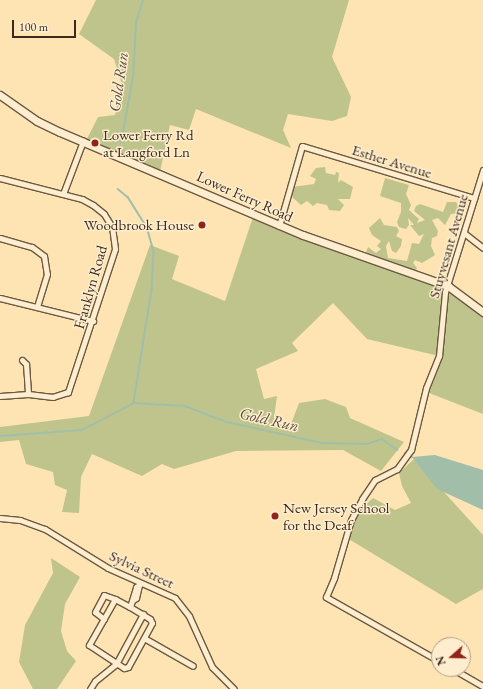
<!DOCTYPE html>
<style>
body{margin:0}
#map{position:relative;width:483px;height:689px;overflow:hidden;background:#fee4b3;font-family:"EB Garamond",serif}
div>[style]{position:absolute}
.green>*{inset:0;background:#bfc48c}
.water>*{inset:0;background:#a1bfa8}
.stream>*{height:1.5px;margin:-0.75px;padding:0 0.75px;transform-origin:0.75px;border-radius:0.75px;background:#a1bfa8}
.roads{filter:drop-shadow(1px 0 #6b5942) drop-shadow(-1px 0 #6b5942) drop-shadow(0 1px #6b5942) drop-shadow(0 -1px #6b5942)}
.street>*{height:5px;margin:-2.5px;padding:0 2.5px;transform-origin:2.5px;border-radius:2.5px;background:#feedce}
.secondary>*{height:7px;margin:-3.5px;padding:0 3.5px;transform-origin:3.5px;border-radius:3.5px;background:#feedce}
.dots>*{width:11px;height:11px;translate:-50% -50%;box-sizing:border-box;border:2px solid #feedce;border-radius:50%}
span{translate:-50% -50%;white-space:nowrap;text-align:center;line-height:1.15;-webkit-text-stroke:3px #feedce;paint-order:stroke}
.poi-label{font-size:15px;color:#3a2b1c}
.left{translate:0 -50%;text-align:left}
.right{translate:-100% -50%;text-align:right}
.street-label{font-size:15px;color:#3a2b1c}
.water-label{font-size:16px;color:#54503f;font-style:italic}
.north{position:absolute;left:431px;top:637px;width:40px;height:40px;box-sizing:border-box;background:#feedce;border:1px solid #b09f87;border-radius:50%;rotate:250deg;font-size:11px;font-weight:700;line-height:16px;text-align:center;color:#3a2b1c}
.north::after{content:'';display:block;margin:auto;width:14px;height:18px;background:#8f2418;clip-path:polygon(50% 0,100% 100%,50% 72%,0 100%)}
.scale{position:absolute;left:12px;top:20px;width:64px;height:18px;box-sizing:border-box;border:2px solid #3a2b1c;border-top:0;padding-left:5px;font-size:12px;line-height:14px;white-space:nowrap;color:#3a2b1c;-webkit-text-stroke:3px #feedce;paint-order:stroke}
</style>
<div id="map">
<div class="green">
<div style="clip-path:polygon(96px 0,349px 0,332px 57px,351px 97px,347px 116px,332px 121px,288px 114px,283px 130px,291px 148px,196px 109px,189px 130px,170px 125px,160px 172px,85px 143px,98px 117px,115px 115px,121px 81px,114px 59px,79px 34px)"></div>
<div style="clip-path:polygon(325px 167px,326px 173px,335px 175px,336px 172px,339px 173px,338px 183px,341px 180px,353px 187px,350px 199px,338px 199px,344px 205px,340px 211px,329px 210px,327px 205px,317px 203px,313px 206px,307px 201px,301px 205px,291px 196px,292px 187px,314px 184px,316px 179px,310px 176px,316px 168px)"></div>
<div style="clip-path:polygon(385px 178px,409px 185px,406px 194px,411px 205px,409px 210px,419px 219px,417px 223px,425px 220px,414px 211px,416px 206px,420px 204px,443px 212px,447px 202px,456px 202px,460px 209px,460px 213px,451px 214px,445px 225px,438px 218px,432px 220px,438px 231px,437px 236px,432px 238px,431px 246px,435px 255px,422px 263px,415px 260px,413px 263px,417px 268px,414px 274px,366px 252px,368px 247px,376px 253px,381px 249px,377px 246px,381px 241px,372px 235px,369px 228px,380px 218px,384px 225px,397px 227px,399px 231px,396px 236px,402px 239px,401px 246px,396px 253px,392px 251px,389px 241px,386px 246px,388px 258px,407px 261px,412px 243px,419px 244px,424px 234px,419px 236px,410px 225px,414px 225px,408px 218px,409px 225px,406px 229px,399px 227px,397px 222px,401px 212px,401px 203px,380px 196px)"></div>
<div style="clip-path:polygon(254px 214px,450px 290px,483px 312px,483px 414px,429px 393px,443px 357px,367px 339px,333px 303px,292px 343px,298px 351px,256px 369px,264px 399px,277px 396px,273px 425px,291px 424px,299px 403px,325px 399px,346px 407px,350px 418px,404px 442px,381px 471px,343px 450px,236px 451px,174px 469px,162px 464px,142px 476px,92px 454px,81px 477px,79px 513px,62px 512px,67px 490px,55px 485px,53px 472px,26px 464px,19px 440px,0 442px,0 427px,89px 416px,150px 245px,179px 256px,172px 279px,225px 301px)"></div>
<div style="clip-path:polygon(414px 459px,483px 535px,483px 589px,456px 604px,347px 538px,362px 508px,373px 498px,395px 510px,411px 503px,402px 486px,399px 473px)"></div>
<div style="clip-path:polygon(51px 558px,80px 577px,65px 604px,61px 631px,67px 651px,76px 661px,57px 689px,33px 689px,19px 662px,25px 625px,53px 573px)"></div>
</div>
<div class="water">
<div style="clip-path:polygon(435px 455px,483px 470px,483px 510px,437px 489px,412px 457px)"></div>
</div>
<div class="stream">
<div style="left:121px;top:143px;width:67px;rotate:-79.7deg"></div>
<div style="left:133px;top:77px;width:54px;rotate:-86.8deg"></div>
<div style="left:136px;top:23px;width:24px;rotate:-73deg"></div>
<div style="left:118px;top:189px;width:13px;rotate:39deg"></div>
<div style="left:128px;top:197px;width:36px;rotate:58deg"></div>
<div style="left:147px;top:227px;width:26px;rotate:74deg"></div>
<div style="left:154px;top:252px;width:38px;rotate:93deg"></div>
<div style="left:152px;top:290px;width:114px;rotate:99.1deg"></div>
<div style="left:0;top:436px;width:82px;rotate:-4.2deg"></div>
<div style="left:82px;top:430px;width:59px;rotate:-27.4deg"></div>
<div style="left:134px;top:403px;width:51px;rotate:3.4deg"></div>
<div style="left:185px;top:406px;width:45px;rotate:20.9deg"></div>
<div style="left:227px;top:422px;width:97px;rotate:12.5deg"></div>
<div style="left:322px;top:443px;width:46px;rotate:1.2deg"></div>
<div style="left:368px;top:444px;width:15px;rotate:-20deg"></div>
<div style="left:382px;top:439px;width:19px;rotate:35deg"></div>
<div style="left:405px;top:453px;width:8px;rotate:30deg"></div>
</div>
<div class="roads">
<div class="street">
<div style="left:0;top:178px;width:85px;rotate:14.4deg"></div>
<div style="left:82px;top:199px;width:13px;rotate:29deg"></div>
<div style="left:93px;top:205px;width:14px;rotate:39deg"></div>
<div style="left:104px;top:214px;width:15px;rotate:58deg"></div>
<div style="left:112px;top:227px;width:22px;rotate:82deg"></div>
<div style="left:115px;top:249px;width:151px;rotate:108.2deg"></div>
<div style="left:68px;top:392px;width:16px;rotate:162deg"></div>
<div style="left:53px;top:397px;width:25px;rotate:-173deg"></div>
<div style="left:28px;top:394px;width:28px;rotate:176deg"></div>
<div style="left:63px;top:194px;width:57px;rotate:-69.3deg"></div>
<div style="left:279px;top:226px;width:83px;rotate:-74deg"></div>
<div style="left:302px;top:146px;width:180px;rotate:16.8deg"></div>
<div style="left:464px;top:233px;width:24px;rotate:38deg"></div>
<div style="left:0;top:238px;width:33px;rotate:16deg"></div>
<div style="left:32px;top:247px;width:15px;rotate:37deg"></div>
<div style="left:44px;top:256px;width:18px;rotate:81deg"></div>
<div style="left:47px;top:274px;width:34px;rotate:107deg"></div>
<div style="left:0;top:298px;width:96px;rotate:13.9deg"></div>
<div style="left:22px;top:360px;width:6px;rotate:45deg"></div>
<div style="left:26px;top:364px;width:30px;rotate:86deg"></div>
<div style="left:0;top:518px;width:20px;rotate:6deg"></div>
<div style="left:20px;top:520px;width:27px;rotate:20deg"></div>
<div style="left:45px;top:529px;width:74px;rotate:31.8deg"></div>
<div style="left:108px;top:568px;width:73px;rotate:24.1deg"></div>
<div style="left:175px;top:598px;width:23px;rotate:52deg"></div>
<div style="left:189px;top:616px;width:56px;rotate:65.7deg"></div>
<div style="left:212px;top:667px;width:31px;rotate:45deg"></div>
<div style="left:130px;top:607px;width:17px;rotate:-152deg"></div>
<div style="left:115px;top:599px;width:53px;rotate:119.5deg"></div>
<div style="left:89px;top:645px;width:42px;rotate:33.3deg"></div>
<div style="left:124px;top:668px;width:4px;rotate:-14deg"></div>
<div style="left:128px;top:667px;width:50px;rotate:-61.4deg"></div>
<div style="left:152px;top:623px;width:4px;rotate:-117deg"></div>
<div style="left:150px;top:619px;width:23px;rotate:-149deg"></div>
<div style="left:130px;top:607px;width:21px;rotate:-73deg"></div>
<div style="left:136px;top:587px;width:4px;rotate:-34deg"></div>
<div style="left:139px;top:585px;width:13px;rotate:103deg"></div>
<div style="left:136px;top:598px;width:4px;rotate:146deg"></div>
<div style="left:104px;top:619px;width:11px;rotate:-142deg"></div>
<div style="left:95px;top:612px;width:19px;rotate:-62deg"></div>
<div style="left:104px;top:595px;width:12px;rotate:20deg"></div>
<div style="left:144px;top:638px;width:56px;rotate:29.7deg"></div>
<div style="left:439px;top:661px;width:130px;rotate:-150.5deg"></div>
<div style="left:326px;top:597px;width:21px;rotate:-67deg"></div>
<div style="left:334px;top:578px;width:60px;rotate:-73.7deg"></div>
<div style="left:351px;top:520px;width:24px;rotate:-62deg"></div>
<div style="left:362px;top:499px;width:23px;rotate:-56deg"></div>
<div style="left:375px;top:480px;width:25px;rotate:-27deg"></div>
<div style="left:397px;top:469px;width:24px;rotate:-54deg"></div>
<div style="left:411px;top:450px;width:64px;rotate:-76.4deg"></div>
<div style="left:426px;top:388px;width:35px;rotate:-68deg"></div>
<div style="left:439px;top:356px;width:64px;rotate:-84.6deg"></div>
<div style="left:445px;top:292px;width:128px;rotate:-72.7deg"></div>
<div style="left:453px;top:669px;width:34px;rotate:30deg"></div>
<div style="left:90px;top:689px;width:9px;rotate:-58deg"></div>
<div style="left:95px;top:681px;width:27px;rotate:-39deg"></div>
<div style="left:116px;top:664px;width:57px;rotate:-61.6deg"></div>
</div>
<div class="secondary">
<div style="left:0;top:95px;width:45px;rotate:35.1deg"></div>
<div style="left:37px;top:121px;width:25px;rotate:26deg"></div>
<div style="left:60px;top:132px;width:264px;rotate:23deg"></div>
<div style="left:303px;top:235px;width:154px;rotate:19.4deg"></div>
<div style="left:448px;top:286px;width:44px;rotate:36.6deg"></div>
</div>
</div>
<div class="dots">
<div style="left:95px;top:143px;background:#8f2418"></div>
<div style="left:202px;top:225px;background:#8f2418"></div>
<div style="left:275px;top:516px;background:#8f2418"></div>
</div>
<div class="poi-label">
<span class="left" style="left:103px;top:143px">Lower Ferry Rd<br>at Langford Ln</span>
<span class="right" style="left:194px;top:225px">Woodbrook House</span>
<span class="left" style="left:283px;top:516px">New Jersey School<br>for the Deaf</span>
</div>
<div class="street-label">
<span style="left:392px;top:161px;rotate:17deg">Esther Avenue</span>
<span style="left:245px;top:196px;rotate:24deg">Lower Ferry Road</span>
<span style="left:448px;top:246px;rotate:-74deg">Stuyvesant Avenue</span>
<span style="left:90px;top:287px;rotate:-74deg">Franklyn Road</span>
<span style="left:142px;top:569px;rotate:25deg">Sylvia Street</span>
</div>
<div class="water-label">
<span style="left:119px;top:82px;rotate:-82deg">Gold Run</span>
<span style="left:269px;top:420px;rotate:13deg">Gold Run</span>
</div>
<div class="north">N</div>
<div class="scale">100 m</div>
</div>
